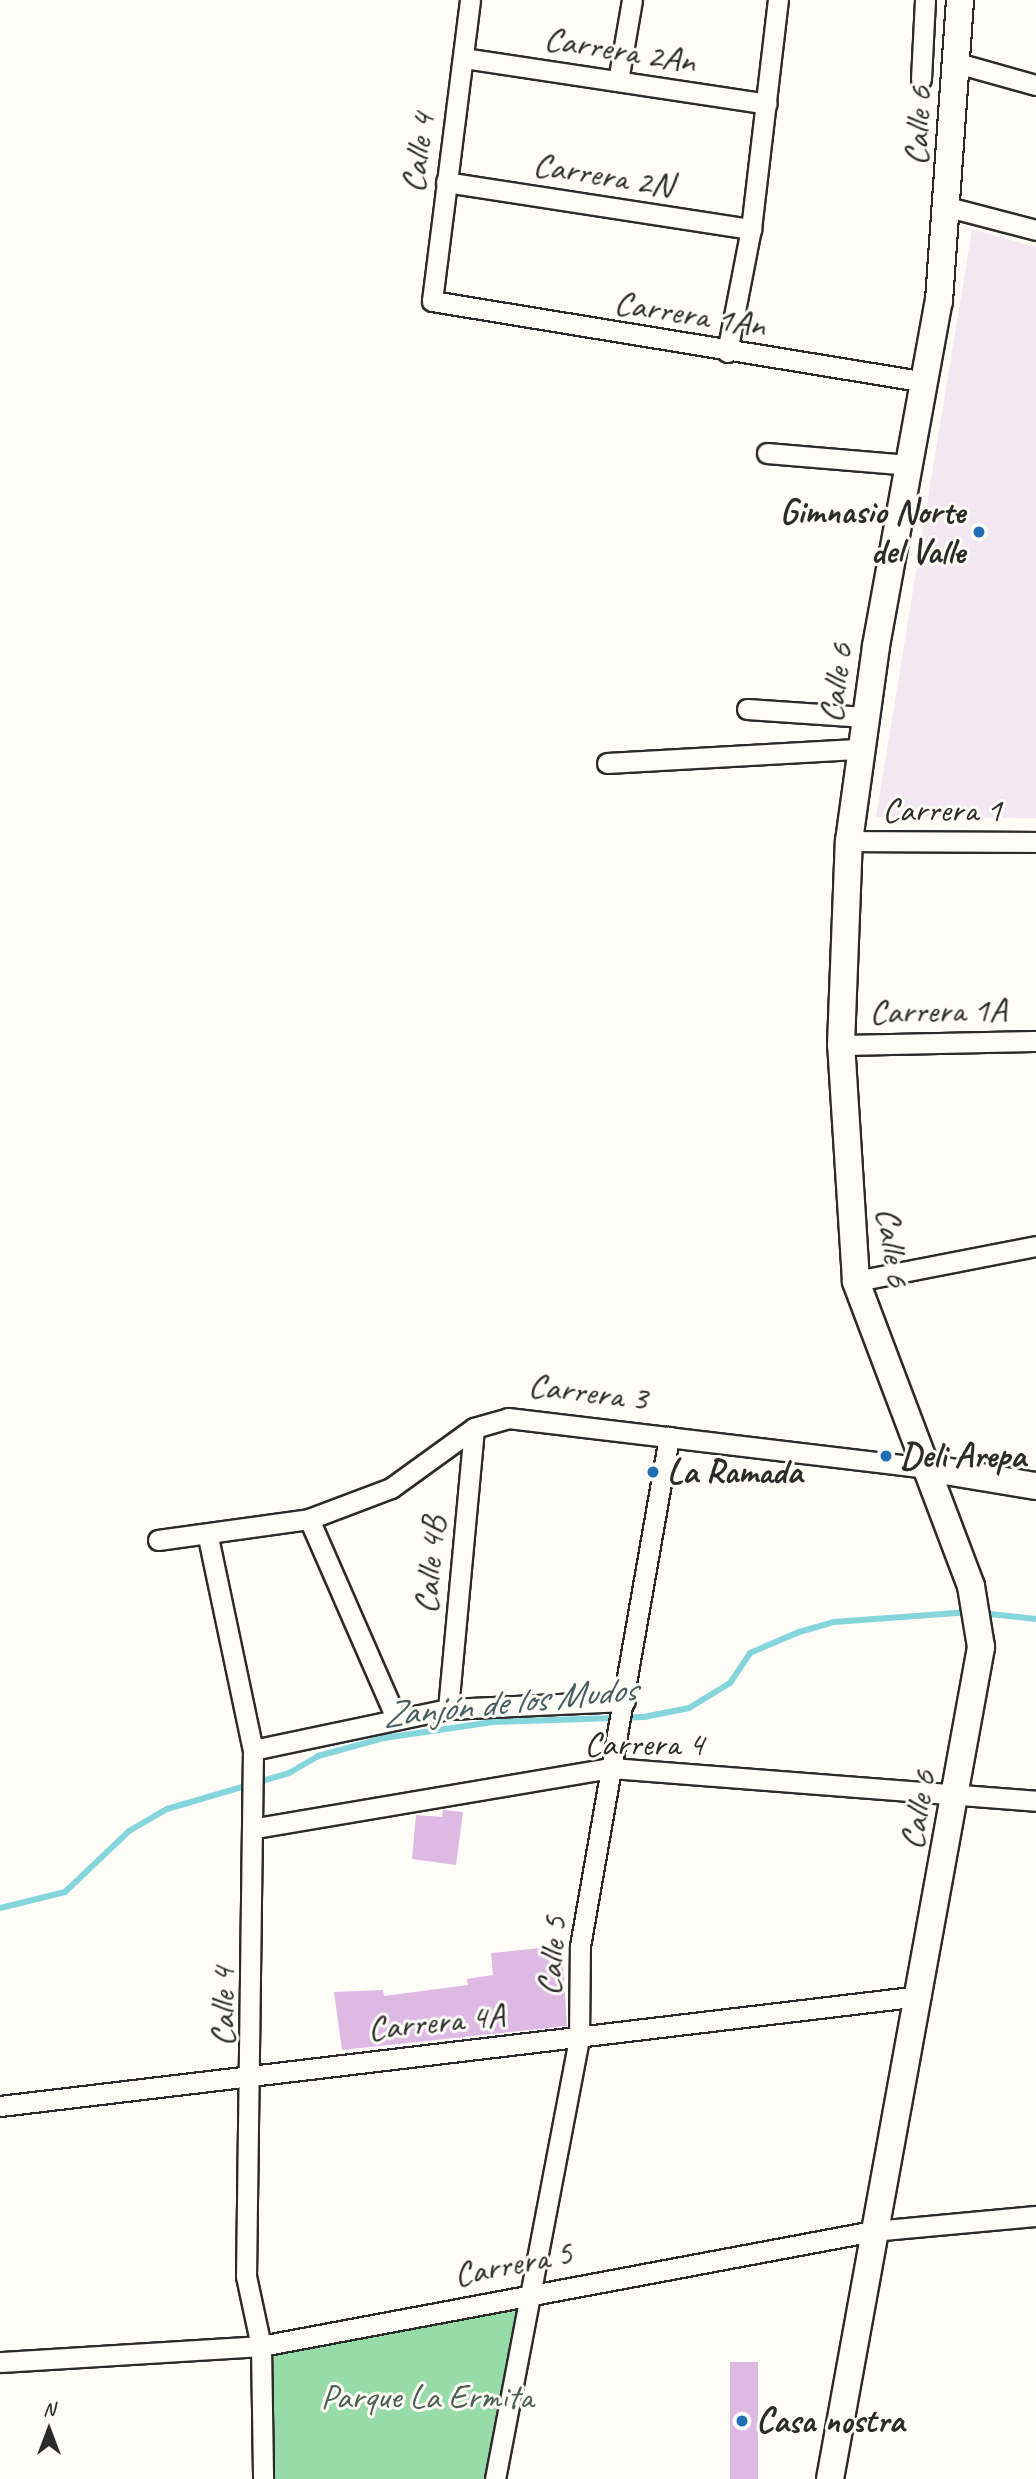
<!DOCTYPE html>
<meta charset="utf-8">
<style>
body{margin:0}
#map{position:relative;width:1036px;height:2479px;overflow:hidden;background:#fdfcf7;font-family:Caveat,sans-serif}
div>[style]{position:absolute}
.built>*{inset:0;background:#f3e8f1}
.green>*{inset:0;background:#97dca8}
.stream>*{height:6px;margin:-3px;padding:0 3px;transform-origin:3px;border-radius:3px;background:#84d6dc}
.building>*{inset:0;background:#ddb9e3;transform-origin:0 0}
.roads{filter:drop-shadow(2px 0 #2b2b2b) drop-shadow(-2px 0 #2b2b2b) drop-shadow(0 2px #2b2b2b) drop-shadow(0 -2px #2b2b2b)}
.street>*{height:19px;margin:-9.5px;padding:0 9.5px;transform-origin:9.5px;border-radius:9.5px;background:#fdfcf7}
.secondary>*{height:26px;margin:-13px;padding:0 13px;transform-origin:13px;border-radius:13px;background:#fdfcf7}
.dots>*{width:19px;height:19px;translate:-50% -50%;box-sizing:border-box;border:4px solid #fdfcf7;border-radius:50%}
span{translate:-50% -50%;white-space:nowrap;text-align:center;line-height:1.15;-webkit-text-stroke:6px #fdfcf7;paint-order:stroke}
.street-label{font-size:35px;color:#2b2b2b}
.poi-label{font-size:35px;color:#2b2b2b;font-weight:700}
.right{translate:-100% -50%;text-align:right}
.left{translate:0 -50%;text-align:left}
.park-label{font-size:35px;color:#4b6050}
.water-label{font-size:37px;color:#465e60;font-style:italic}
.north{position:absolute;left:14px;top:2395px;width:70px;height:70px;-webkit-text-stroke:5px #fdfcf7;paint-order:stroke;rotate:0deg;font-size:19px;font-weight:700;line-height:28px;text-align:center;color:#2b2b2b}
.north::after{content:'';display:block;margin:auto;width:24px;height:32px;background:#2b2b2b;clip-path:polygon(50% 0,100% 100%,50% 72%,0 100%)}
</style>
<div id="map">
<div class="built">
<div style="clip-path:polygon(972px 229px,1036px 247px,1036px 818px,876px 817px)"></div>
</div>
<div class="green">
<div style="clip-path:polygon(532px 2292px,495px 2479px,263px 2479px,261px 2346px)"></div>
</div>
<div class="stream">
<div style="left:980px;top:1613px;width:56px;rotate:6.1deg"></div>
<div style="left:0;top:1908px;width:67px;rotate:-13.8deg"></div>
<div style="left:65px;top:1892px;width:88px;rotate:-43.6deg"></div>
<div style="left:129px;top:1831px;width:44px;rotate:-30.1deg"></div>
<div style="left:167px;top:1809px;width:127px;rotate:-16.4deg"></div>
<div style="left:289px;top:1773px;width:34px;rotate:-30deg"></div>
<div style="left:318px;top:1756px;width:68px;rotate:-15.3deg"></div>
<div style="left:384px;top:1738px;width:110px;rotate:-8.4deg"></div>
<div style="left:493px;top:1722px;width:151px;rotate:-1.9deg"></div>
<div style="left:644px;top:1717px;width:46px;rotate:-11.3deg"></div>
<div style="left:689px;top:1708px;width:48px;rotate:-31.4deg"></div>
<div style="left:730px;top:1683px;width:36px;rotate:-56deg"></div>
<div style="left:750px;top:1653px;width:53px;rotate:-23.2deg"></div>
<div style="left:799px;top:1632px;width:36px;rotate:-16deg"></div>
<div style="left:834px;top:1622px;width:136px;rotate:-4.2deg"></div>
</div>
<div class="building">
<div style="clip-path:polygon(443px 1810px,463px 1812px,456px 1865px,412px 1859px,416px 1815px,442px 1817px)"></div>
<div style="clip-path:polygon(562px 1946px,567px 2026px,342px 2050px,334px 1992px,383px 1990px,384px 1996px,468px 1985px,467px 1979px,493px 1975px,491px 1953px)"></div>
<div style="left:730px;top:2362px;width:28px;height:117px"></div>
</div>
<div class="roads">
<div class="street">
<div style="left:470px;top:0;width:303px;rotate:97.2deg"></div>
<div style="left:432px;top:301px;width:501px;rotate:9.31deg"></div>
<div style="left:464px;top:58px;width:306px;rotate:8.6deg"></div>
<div style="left:957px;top:63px;width:82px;rotate:15.6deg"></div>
<div style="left:921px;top:79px;width:79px;rotate:-87.1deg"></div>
<div style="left:618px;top:81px;width:82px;rotate:-80.2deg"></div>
<div style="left:446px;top:182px;width:309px;rotate:8.8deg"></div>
<div style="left:948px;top:207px;width:91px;rotate:14.6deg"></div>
<div style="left:727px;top:352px;width:125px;rotate:-79deg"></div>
<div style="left:751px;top:229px;width:231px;rotate:-83.3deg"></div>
<div style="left:767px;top:453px;width:144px;rotate:4.8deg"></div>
<div style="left:747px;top:709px;width:118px;rotate:3.9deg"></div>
<div style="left:607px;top:763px;width:254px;rotate:-3.2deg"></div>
<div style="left:849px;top:841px;width:187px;rotate:0.3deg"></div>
<div style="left:841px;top:1045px;width:195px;rotate:-1.2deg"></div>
<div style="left:856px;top:1281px;width:183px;rotate:-11deg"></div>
<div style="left:309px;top:1519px;width:217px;rotate:66.4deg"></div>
<div style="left:208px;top:1537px;width:218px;rotate:78.1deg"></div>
<div style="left:253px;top:1750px;width:526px;rotate:90.76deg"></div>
<div style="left:246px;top:2276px;width:72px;rotate:77.9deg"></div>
<div style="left:261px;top:2346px;width:133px;rotate:89.1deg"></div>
<div style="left:158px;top:1540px;width:152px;rotate:-7.9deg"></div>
<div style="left:309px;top:1519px;width:88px;rotate:-20.7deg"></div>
<div style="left:391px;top:1488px;width:102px;rotate:-35.9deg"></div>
<div style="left:474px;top:1428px;width:35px;rotate:-16deg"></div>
<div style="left:508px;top:1418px;width:422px;rotate:6.8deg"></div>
<div style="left:448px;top:1709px;width:282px;rotate:-84.7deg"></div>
<div style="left:253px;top:1750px;width:199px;rotate:-11.9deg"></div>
<div style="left:448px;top:1709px;width:177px;rotate:-2.6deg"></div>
<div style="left:256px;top:1828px;width:360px;rotate:-9.6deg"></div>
<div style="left:611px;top:1768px;width:426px;rotate:4.4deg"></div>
<div style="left:0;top:2106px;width:927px;rotate:-6.82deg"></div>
<div style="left:0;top:2362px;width:261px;rotate:-3.5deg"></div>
<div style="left:261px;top:2346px;width:623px;rotate:-10.64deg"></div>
<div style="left:873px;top:2231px;width:164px;rotate:-5.3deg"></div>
<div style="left:495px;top:2479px;width:449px;rotate:-79.2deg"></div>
<div style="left:579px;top:2038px;width:92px;rotate:-89.4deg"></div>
<div style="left:580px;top:1946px;width:517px;rotate:-80.08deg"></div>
</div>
<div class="secondary">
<div style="left:927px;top:1468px;width:110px;rotate:9.4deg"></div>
<div style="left:830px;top:2479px;width:846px;rotate:-79.71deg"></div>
<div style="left:981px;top:1647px;width:62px;rotate:-99.3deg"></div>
<div style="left:971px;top:1586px;width:326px;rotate:-110.7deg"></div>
<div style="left:856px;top:1281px;width:236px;rotate:-93.6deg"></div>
<div style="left:841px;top:1045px;width:204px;rotate:-87.8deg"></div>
<div style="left:849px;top:841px;width:197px;rotate:-82.1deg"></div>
<div style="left:876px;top:646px;width:351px;rotate:-79.7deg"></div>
<div style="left:939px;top:301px;width:302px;rotate:-86deg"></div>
</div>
</div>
<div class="dots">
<div style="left:979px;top:532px;background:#1f6fb2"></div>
<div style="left:886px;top:1456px;background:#1f6fb2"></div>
<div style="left:653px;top:1472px;background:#1f6fb2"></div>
<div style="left:742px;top:2421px;background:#1f6fb2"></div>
</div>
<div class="street-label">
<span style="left:620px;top:50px;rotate:9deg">Carrera 2An</span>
<span style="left:918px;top:126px;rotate:-87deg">Calle 6</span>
<span style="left:418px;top:153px;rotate:-82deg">Calle 4</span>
<span style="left:603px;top:175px;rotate:9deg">Carrera 2N</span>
<span style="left:690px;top:314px;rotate:9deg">Carrera 1An</span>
<span style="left:836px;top:683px;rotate:-82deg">Calle 6</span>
<span style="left:942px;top:810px">Carrera 1</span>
<span style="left:938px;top:1011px;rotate:-1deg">Carrera 1A</span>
<span style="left:893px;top:1247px;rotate:82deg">Calle 6</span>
<span style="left:588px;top:1392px;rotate:7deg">Carrera 3</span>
<span style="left:430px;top:1565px;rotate:-85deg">Calle 4B</span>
<span style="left:644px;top:1744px">Carrera 4</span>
<span style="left:918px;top:1810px;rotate:-80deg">Calle 6</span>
<span style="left:552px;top:1956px;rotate:-85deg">Calle 5</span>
<span style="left:223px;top:2007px;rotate:-90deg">Calle 4</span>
<span style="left:436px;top:2022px;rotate:-6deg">Carrera 4A</span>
<span style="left:513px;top:2264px;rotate:-11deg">Carrera 5</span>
</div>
<div class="poi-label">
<span class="right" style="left:965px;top:532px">Gimnasio Norte<br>del Valle</span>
<span class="left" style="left:900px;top:1456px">Deli Arepa</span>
<span class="left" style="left:667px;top:1472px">La Ramada</span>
<span class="left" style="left:756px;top:2421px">Casa nostra</span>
</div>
<div class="park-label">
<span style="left:427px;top:2397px">Parque La Ermita</span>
</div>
<div class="water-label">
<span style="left:509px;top:1702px;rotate:-6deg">Zanjón de los Mudos</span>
</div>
<div class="north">N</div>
</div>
